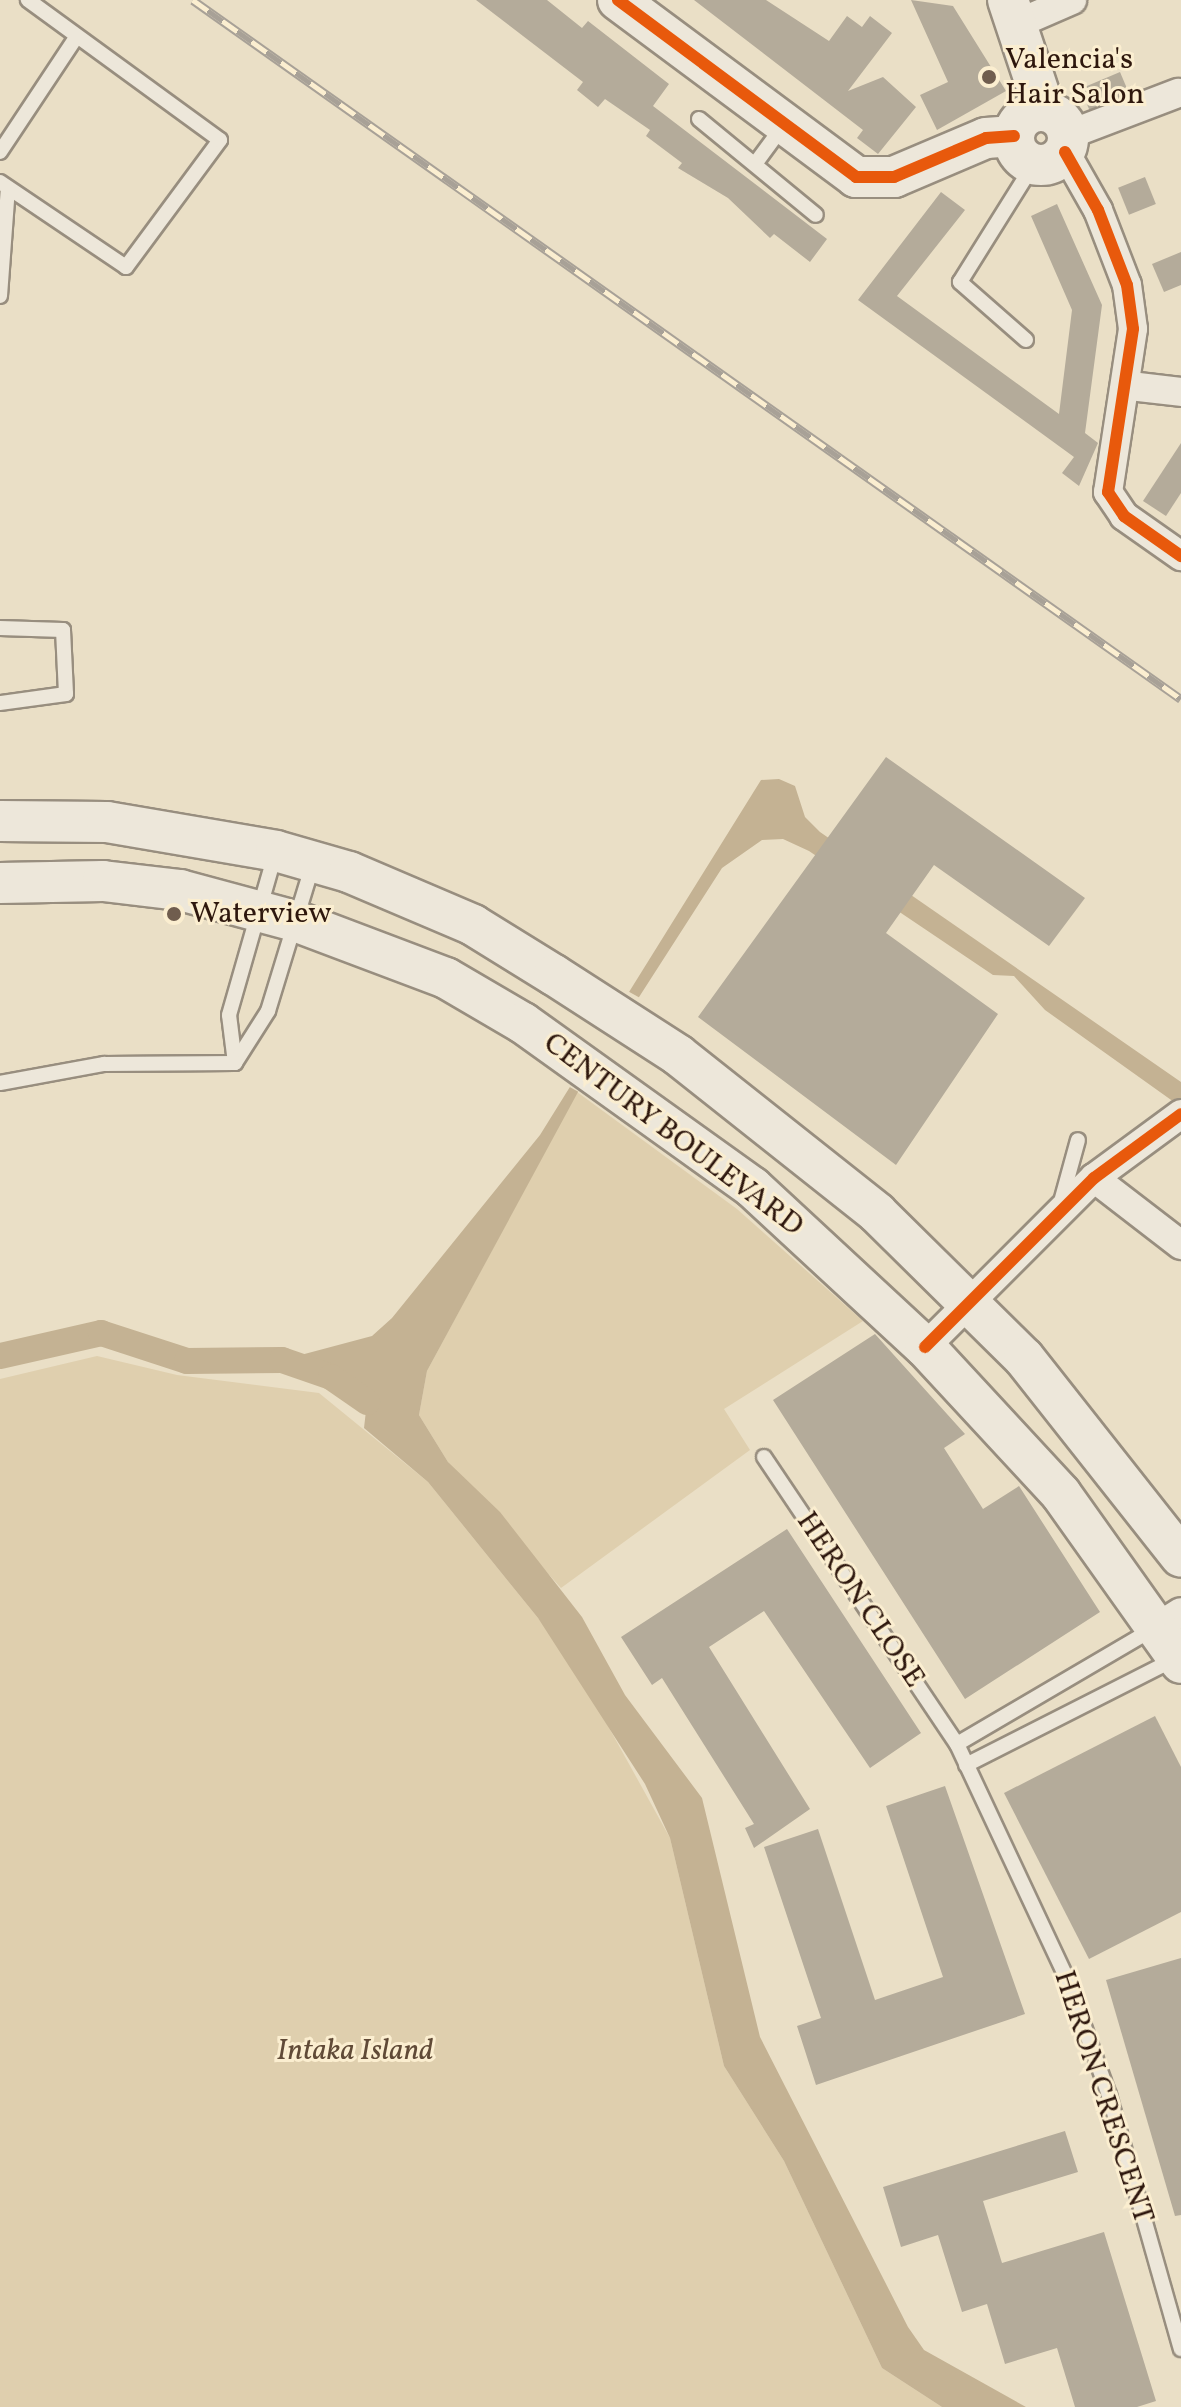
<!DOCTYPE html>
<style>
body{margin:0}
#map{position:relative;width:1181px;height:2407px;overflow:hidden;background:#eadfc6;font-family:Vollkorn,serif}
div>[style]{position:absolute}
.green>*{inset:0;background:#dfcfae}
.water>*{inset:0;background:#c4b293}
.pier>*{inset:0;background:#eadfc6;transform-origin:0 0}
.canal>*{height:26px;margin:-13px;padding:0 13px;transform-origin:13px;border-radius:13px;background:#c4b293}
.building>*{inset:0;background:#b4ab9a;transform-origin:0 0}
.roads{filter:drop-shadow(2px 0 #988e7f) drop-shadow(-2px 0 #988e7f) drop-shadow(0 2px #988e7f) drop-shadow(0 -2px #988e7f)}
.lane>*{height:14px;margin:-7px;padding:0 7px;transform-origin:7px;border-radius:7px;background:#ede7da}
.street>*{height:28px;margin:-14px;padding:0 14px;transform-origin:14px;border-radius:14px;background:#ede7da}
.secondary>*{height:40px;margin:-20px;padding:0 20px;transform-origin:20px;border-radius:20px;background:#ede7da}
.secondary>.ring{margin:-20px;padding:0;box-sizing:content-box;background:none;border:40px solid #ede7da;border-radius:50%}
.rail>*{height:9px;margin-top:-4.5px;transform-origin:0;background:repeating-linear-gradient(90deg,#fbeed0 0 18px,#a8a197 0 36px);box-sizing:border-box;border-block:2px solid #a8a197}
.cycleway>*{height:12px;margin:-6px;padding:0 6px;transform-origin:6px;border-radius:6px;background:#e8590c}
.dots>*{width:22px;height:22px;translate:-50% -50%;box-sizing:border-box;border:4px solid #fbeed0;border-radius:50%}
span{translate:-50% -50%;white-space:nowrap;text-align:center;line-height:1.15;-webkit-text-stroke:6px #fbeed0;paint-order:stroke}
.poi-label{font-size:30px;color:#2e170d}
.left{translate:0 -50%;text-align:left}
.street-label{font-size:30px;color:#2e170d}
.park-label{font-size:30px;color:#604a37;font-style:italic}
</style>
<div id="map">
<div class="green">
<div style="clip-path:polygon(577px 1092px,737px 1209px,863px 1321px,724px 1409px,750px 1450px,561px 1588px,448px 1462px,419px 1415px,427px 1371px)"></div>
<div style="clip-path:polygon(97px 1356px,177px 1375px,319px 1393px,428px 1482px,538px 1618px,577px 1670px,670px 1838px,724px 2066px,784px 2161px,882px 2368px,942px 2407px,0 2407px,0 1379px)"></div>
</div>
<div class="water">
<div style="clip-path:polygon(779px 779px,795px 786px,805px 817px,820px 832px,1181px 1082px,1181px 1107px,1045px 1010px,1014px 976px,993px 975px,809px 851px,783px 839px,762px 840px,722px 868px,578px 1092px,427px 1371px,419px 1415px,448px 1462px,500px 1512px,582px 1617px,625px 1695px,702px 1798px,760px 2037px,908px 2327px,924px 2350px,1026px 2407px,942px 2407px,882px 2368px,784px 2161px,724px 2066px,670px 1838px,645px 1784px,538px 1618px,428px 1482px,364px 1428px,367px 1402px,331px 1377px,282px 1360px,372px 1336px,392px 1318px,540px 1135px,761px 780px)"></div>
</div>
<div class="pier">
<div style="left:624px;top:989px;width:18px;height:112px;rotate:29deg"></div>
</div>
<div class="canal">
<div style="left:0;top:1356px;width:104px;rotate:-12.8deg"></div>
<div style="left:101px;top:1333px;width:90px;rotate:18deg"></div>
<div style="left:187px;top:1361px;width:95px;rotate:-0.6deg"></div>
<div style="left:282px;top:1360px;width:52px;rotate:19.1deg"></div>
<div style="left:331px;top:1377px;width:44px;rotate:34.8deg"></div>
</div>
<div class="building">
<div style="clip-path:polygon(476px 0,547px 0,582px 28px,588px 21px,669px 84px,653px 106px,827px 239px,810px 262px,774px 234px,770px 238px,728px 198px,678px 168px,682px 163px,646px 136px,650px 130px,605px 99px,598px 107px,577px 90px,583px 82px)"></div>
<div style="clip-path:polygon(694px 0,766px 0,829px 41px,847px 16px,862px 27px,870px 16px,892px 33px,848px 91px,883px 77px,916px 107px,878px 154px,857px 138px,863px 130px)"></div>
<div style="clip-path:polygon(911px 0,953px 6px,1006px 91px,937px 130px,920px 95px,948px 82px)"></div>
<div style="left:1120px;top:72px;width:23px;height:43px;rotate:67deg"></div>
<div style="left:1145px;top:177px;width:29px;height:29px;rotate:68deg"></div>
<div style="clip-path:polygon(941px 192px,965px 210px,897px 296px,1059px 414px,1072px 310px,1031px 216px,1057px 204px,1102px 305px,1085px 433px,1098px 443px,1079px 486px,1062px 473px,1074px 457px,858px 300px)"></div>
<div style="clip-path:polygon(1181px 252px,1181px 285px,1164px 292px,1152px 264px)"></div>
<div style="clip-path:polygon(1181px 443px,1181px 493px,1166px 516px,1143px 501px)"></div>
<div style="clip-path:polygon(886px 757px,1085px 898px,1049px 946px,934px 865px,886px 933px,998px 1014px,896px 1165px,698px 1017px)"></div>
<div style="clip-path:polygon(875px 1334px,965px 1434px,944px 1448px,983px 1509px,1019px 1486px,1100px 1612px,965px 1699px,773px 1400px)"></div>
<div style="clip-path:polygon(787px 1529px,921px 1733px,870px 1768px,764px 1611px,709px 1647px,810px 1809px,754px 1848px,745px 1828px,754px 1824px,662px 1678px,652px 1685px,621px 1637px)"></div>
<div style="clip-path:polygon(1155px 1716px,1181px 1767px,1181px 1912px,1089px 1959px,1004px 1793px)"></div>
<div style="clip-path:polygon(945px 1786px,1025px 2014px,816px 2085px,797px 2026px,821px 2018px,764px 1847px,818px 1829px,875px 2000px,943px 1977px,886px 1806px)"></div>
<div style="clip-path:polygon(1181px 1958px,1181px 2215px,1175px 2216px,1106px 1980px)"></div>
<div style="clip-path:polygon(1065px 2131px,1078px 2172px,983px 2201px,1002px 2263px,1104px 2232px,1156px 2401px,1137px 2407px,1075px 2407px,1057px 2348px,1005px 2364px,987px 2304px,962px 2312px,938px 2235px,901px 2247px,883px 2187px)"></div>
</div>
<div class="roads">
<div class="lane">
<div style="left:699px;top:119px;width:151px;rotate:39.4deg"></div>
<div style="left:0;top:152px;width:139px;rotate:-56.4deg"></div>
<div style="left:755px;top:164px;width:47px;rotate:-53.6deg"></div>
<div style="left:0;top:182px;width:152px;rotate:34deg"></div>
<div style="left:126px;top:267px;width:158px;rotate:-53.5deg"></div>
<div style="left:220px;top:140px;width:238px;rotate:-143.9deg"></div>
<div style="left:0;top:296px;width:108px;rotate:-85.8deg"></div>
<div style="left:1026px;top:340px;width:88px;rotate:-138.7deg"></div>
<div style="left:960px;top:282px;width:138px;rotate:-58deg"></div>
<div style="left:0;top:628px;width:63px;rotate:1.8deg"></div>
<div style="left:63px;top:630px;width:64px;rotate:87.3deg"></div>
<div style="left:66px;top:694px;width:67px;rotate:172.2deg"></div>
<div style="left:235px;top:1063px;width:48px;rotate:-97.1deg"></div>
<div style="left:229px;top:1015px;width:166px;rotate:-74deg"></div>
<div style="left:235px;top:1063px;width:62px;rotate:-57.6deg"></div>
<div style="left:268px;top:1011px;width:154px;rotate:-73deg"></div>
<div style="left:0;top:1083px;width:106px;rotate:-10.4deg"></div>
<div style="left:104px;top:1064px;width:131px;rotate:-0.4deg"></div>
<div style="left:1062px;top:1198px;width:60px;rotate:-74.6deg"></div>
<div style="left:764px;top:1457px;width:346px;rotate:56.1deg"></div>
<div style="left:957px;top:1744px;width:257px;rotate:64.9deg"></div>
<div style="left:1066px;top:1977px;width:126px;rotate:70deg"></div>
<div style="left:1109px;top:2095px;width:264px;rotate:74.2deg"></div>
<div style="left:957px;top:1744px;width:227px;rotate:-30.4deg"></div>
<div style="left:966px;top:1765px;width:232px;rotate:-26.9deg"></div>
</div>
<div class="street">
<div style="left:1019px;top:23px;width:58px;rotate:-23.5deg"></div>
<div style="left:1068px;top:135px;width:118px;rotate:-20.9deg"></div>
<div style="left:1065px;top:152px;width:67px;rotate:60.4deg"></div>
<div style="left:1098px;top:210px;width:80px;rotate:68.9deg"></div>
<div style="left:1127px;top:285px;width:44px;rotate:82.2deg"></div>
<div style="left:1133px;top:329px;width:165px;rotate:98.7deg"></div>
<div style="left:1108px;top:492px;width:29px;rotate:56deg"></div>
<div style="left:1124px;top:516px;width:70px;rotate:35.1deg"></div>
<div style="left:1130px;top:386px;width:51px;rotate:6.7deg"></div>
<div style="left:1094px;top:1178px;width:110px;rotate:37.6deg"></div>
<div style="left:925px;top:1347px;width:239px;rotate:-45deg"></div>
<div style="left:1094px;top:1178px;width:108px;rotate:-36.3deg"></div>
<div style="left:1157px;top:1627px;width:28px;rotate:-32deg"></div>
</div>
<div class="secondary">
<div style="left:618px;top:0;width:297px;rotate:36.6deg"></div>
<div style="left:856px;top:177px;width:38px"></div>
<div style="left:894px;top:177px;width:100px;rotate:-23deg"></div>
<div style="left:986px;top:138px;width:28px;rotate:-4deg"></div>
<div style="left:1008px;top:0;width:117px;rotate:71.6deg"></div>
<div class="ring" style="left:1014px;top:111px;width:14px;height:14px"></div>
<div style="left:0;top:821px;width:107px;rotate:0.5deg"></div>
<div style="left:107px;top:822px;width:171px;rotate:9.7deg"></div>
<div style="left:276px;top:851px;width:76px;rotate:16deg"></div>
<div style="left:349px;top:872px;width:135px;rotate:23.1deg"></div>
<div style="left:473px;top:925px;width:95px;rotate:31.7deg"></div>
<div style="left:554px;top:975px;width:148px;rotate:32.8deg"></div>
<div style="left:678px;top:1055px;width:254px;rotate:38.4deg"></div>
<div style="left:877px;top:1213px;width:206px;rotate:44.6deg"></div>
<div style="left:1024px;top:1358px;width:253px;rotate:51.7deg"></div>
<div style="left:0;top:883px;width:103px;rotate:-1.1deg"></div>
<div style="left:103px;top:881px;width:78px;rotate:6.7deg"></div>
<div style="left:180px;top:890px;width:119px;rotate:15.1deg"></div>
<div style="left:295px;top:921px;width:161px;rotate:20.7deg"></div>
<div style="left:446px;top:978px;width:89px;rotate:30.3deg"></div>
<div style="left:523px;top:1023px;width:282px;rotate:35.6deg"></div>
<div style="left:752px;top:1187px;width:236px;rotate:42.8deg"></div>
<div style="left:925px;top:1347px;width:200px;rotate:47.2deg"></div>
<div style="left:1061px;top:1494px;width:207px;rotate:54.6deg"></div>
</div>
</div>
<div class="rail">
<div style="left:193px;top:0;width:1210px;rotate:35.28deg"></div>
</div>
<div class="cycleway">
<div style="left:618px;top:0;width:297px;rotate:36.6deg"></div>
<div style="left:856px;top:177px;width:38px"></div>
<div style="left:894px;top:177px;width:100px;rotate:-23deg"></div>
<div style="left:986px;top:138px;width:28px;rotate:-4deg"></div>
<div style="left:1065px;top:152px;width:67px;rotate:60.4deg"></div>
<div style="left:1098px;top:210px;width:80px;rotate:68.9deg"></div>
<div style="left:1127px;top:285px;width:44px;rotate:82.2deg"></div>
<div style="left:1133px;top:329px;width:165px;rotate:98.7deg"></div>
<div style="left:1108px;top:492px;width:29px;rotate:56deg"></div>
<div style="left:1124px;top:516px;width:70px;rotate:35.1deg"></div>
<div style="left:925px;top:1347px;width:239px;rotate:-45deg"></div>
<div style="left:1094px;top:1178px;width:108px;rotate:-36.3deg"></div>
</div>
<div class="dots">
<div style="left:989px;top:77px;background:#705d4e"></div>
<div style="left:174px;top:914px;background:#705d4e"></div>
</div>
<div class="poi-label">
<span class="left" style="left:1005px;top:77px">Valencia's<br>Hair Salon</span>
<span class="left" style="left:190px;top:914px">Waterview</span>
</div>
<div class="street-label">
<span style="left:673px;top:1135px;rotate:37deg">CENTURY BOULEVARD</span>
<span style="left:860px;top:1600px;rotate:56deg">HERON CLOSE</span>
<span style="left:1103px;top:2097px;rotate:72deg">HERON CRESCENT</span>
</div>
<div class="park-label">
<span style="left:355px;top:2051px">Intaka Island</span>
</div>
</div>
